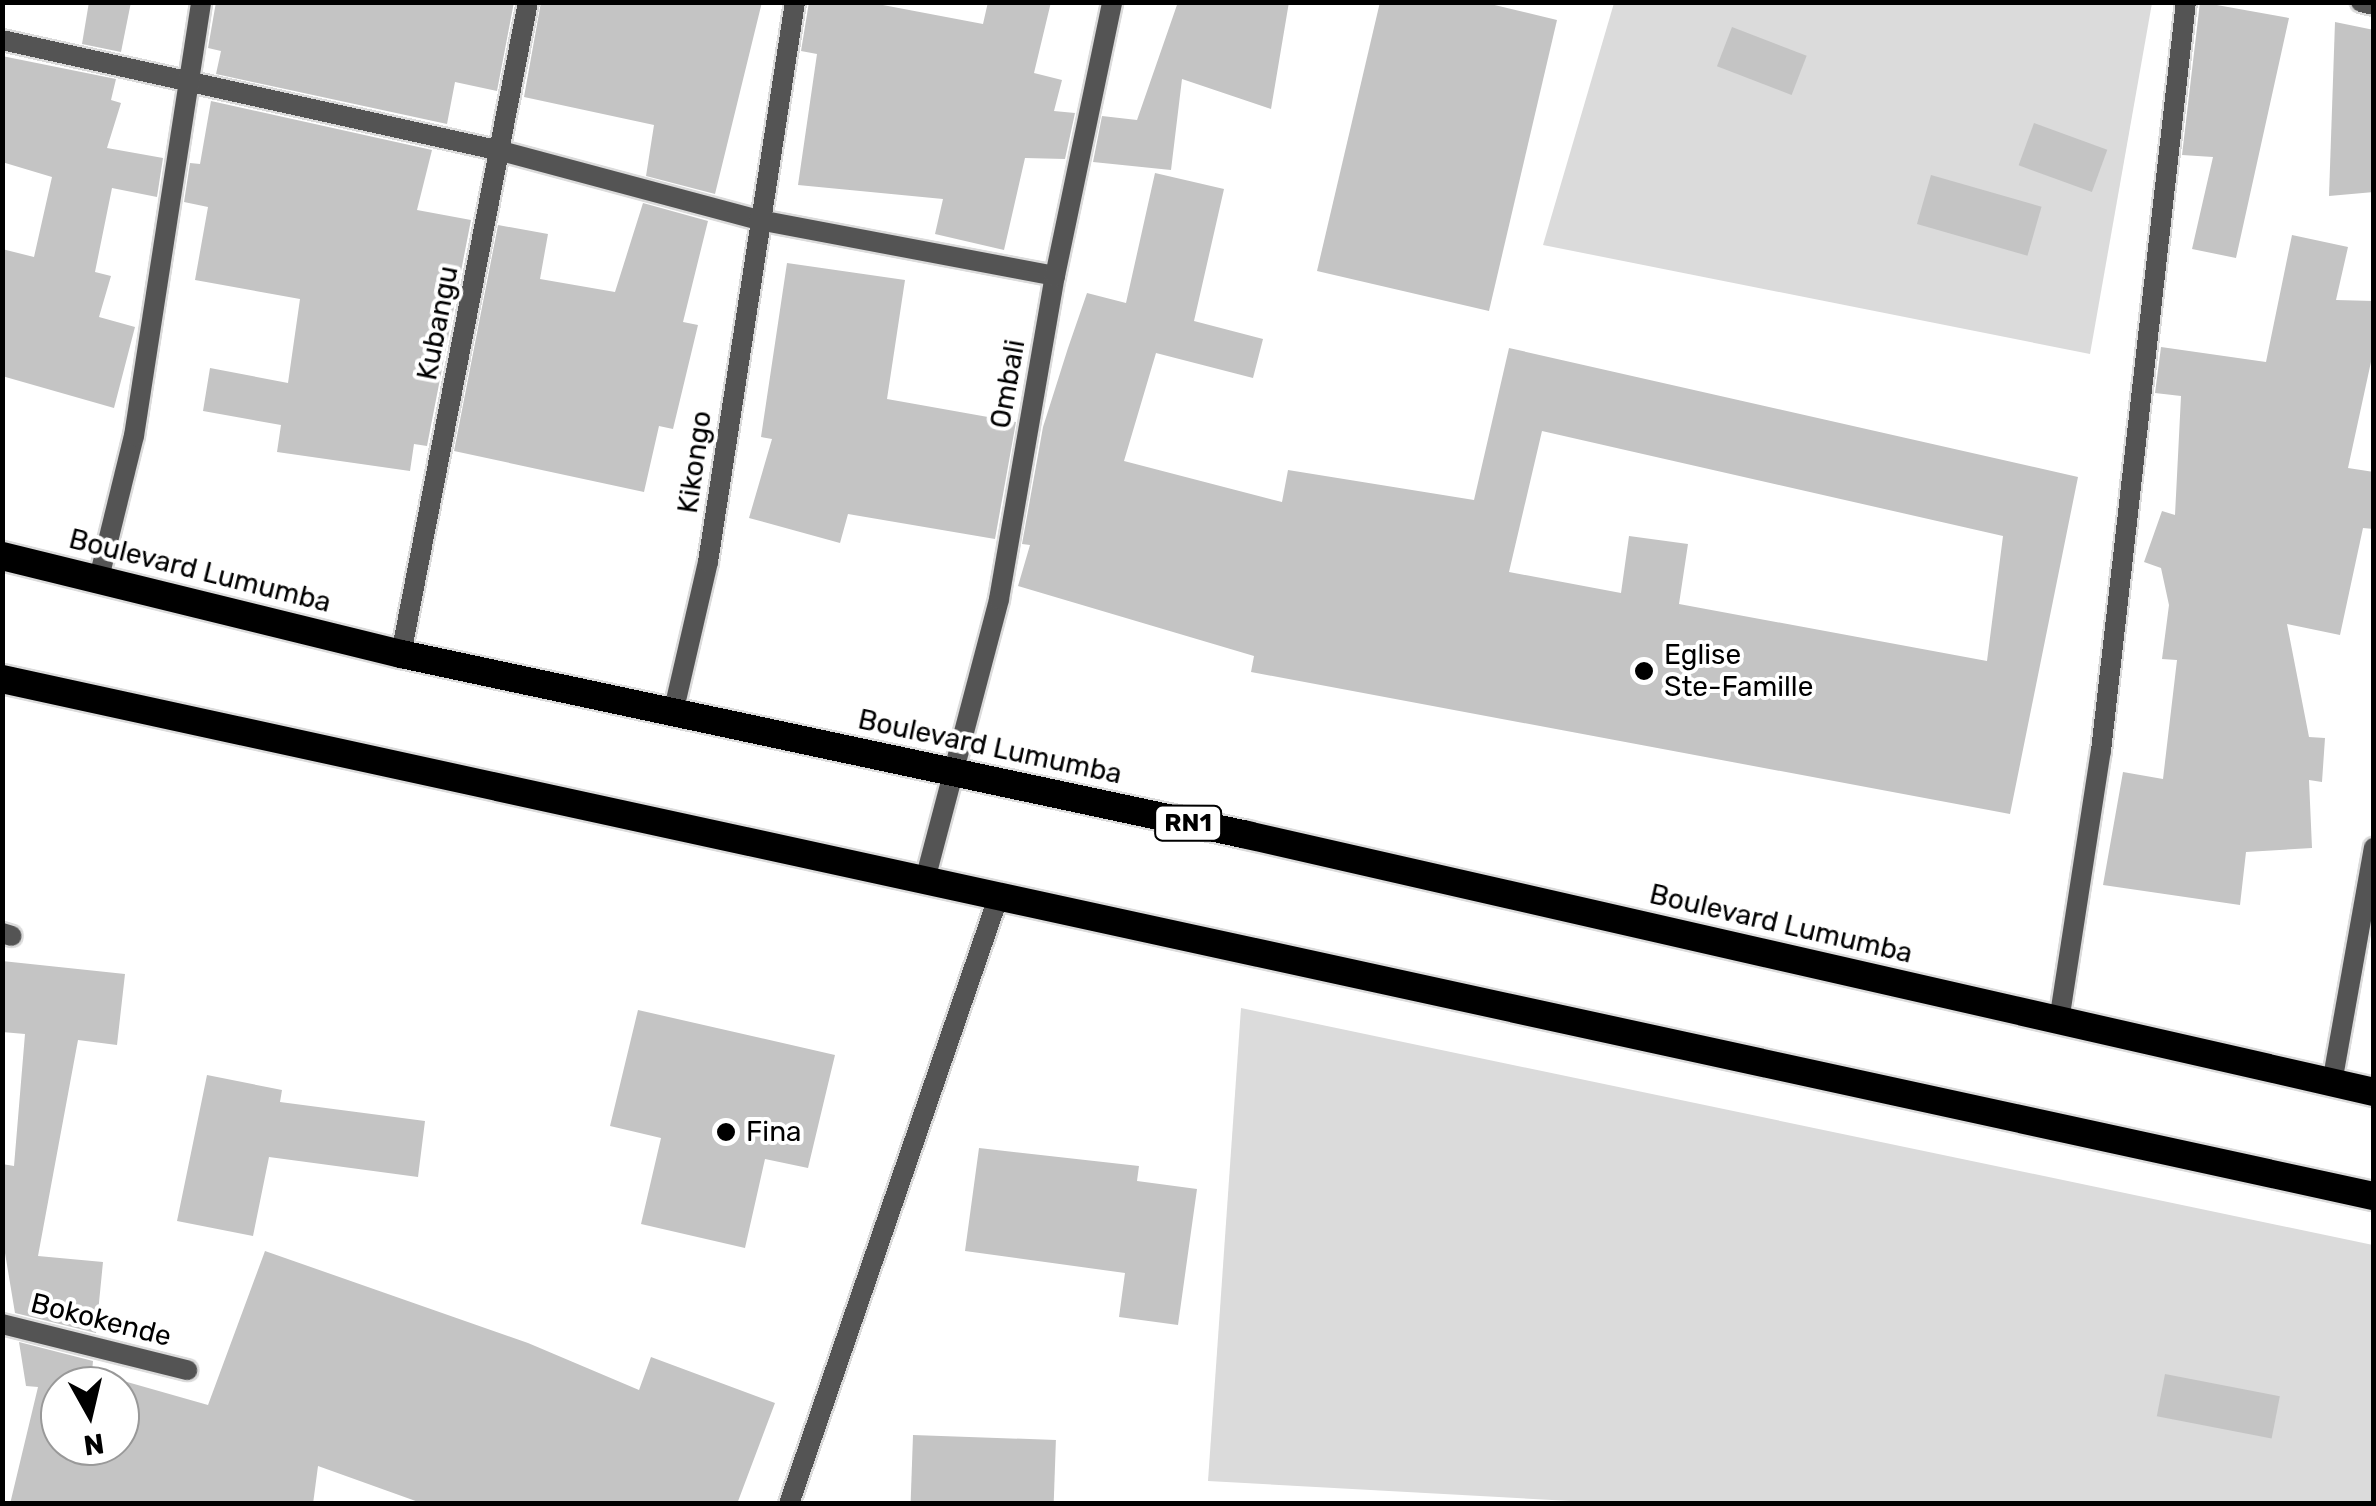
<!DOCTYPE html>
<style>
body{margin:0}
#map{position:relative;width:2376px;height:1506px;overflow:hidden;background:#fff;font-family:Rubik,sans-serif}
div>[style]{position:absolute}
.green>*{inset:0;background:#dbdbdb}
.building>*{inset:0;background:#c4c4c4;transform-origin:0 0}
.roads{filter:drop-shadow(2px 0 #dbdbdb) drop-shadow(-2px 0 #dbdbdb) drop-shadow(0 2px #dbdbdb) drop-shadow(0 -2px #dbdbdb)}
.minor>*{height:20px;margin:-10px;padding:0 10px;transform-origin:10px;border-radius:10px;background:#545454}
.trunk>*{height:28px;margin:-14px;padding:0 14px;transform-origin:14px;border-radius:14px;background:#000}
.dots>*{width:28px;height:28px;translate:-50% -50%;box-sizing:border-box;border:5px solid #fff;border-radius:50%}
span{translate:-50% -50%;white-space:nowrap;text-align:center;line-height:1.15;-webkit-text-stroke:8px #fff;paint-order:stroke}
.shield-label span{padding:2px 8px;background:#fff;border:2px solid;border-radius:8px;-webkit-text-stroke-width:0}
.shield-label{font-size:25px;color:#000;font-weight:700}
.street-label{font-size:28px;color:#000}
.poi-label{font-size:28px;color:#000}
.left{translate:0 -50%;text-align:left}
.frame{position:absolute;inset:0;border:5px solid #000;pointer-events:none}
.north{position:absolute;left:40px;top:1366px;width:100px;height:100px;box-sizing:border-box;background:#fff;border:2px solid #999;border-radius:50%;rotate:172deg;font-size:28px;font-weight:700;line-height:40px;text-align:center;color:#000}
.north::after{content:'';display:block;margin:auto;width:35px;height:45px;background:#000;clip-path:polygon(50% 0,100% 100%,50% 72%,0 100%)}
</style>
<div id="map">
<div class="green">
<div style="clip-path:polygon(1614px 3px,2152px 3px,2090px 354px,1543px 245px)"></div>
<div style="clip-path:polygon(1241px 1008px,2373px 1245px,2373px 1503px,1626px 1504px,1208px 1481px)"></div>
</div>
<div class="building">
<div style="clip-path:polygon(89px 2px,131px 2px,121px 52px,82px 44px)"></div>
<div style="clip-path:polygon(216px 2px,514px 2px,497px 91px,455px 82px,447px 124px,216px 74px,221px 51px,208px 48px)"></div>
<div style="clip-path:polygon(541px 2px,762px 2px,715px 194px,646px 176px,654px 125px,524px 97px)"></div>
<div style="clip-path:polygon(809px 2px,867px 2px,983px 24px,988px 2px,1051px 2px,1034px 73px,1062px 80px,1054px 111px,1075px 113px,1065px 159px,1025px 158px,1004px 250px,935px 234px,943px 199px,798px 185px,817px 54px,801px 51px)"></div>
<div style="clip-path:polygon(1178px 2px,1289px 2px,1271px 109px,1182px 79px,1171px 170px,1093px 162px,1102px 116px,1137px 120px)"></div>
<div style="clip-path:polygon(1380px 2px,1482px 2px,1557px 20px,1489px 311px,1317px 271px)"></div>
<div style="clip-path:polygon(2200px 2px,2289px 18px,2236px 258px,2192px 249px,2213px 157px,2182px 155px)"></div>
<div style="clip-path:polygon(2335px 22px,2374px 30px,2374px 192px,2329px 196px)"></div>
<div style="left:1732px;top:27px;width:80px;height:42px;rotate:21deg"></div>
<div style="clip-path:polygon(2px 56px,116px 79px,111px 100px,121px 103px,107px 148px,163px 158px,157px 197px,112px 188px,95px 272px,111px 276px,99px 317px,135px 327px,114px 408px,2px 376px,2px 249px,34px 257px,52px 177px,2px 162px)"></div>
<div style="clip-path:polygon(211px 101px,432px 150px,417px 210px,471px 220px,427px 446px,414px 444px,410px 471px,277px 452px,281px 425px,203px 411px,210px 368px,288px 383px,300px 299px,195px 280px,208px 207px,184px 202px,190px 163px,200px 164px)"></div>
<div style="left:2034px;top:123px;width:78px;height:45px;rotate:20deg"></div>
<div style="clip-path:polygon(evenodd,1155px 173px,1224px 189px,1194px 321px,1263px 339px,1253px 378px,1156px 353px,1124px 461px,1282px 502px,1288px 470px,1474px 500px,1509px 348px,2078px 477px,2010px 814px,1251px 672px,1254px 656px,1018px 586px,1030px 545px,1022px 544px,1043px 427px,1068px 348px,1087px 293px,1126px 303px,1155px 173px,1542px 431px,2003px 536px,1987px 661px,1679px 604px,1688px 544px,1629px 536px,1621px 593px,1509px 572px,1542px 431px)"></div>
<div style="left:1931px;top:175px;width:115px;height:51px;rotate:16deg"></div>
<div style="clip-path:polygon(643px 203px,708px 221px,683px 322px,698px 325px,673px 429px,659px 426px,644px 492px,454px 451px,498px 225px,548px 234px,540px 279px,615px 292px)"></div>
<div style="clip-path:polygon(2292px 235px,2348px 247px,2336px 300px,2374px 301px,2374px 348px,2348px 468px,2374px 472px,2374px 529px,2363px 528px,2340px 635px,2287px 624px,2309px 737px,2325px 738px,2322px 782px,2309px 780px,2312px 848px,2246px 852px,2240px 905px,2103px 885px,2123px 772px,2163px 779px,2177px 660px,2162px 659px,2169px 605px,2161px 568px,2144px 562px,2162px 511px,2175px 515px,2181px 396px,2155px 393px,2161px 347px,2266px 362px)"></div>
<div style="clip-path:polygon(787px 263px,905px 280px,887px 399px,1016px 422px,995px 539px,848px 514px,840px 543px,749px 518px,772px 439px,761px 437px)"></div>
<div style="clip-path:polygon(2px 961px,125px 974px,117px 1045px,78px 1040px,38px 1256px,103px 1262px,96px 1333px,15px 1313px,2px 1235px,2px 1164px,14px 1166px,25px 1034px,2px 1032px)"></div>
<div style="clip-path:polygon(638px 1010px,835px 1055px,808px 1168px,765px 1159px,745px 1248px,641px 1224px,661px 1138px,610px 1126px)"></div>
<div style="clip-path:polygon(207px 1075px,282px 1090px,280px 1102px,425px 1121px,418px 1177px,269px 1157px,253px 1236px,177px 1221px)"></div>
<div style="clip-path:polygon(979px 1148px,1139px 1166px,1137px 1181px,1197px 1189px,1178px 1325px,1119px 1317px,1125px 1273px,965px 1251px)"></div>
<div style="clip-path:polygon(evenodd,265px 1251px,528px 1343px,639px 1390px,651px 1357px,775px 1403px,737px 1504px,424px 1504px,318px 1466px,313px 1504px,10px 1504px,38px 1387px,26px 1386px,19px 1342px,93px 1361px,92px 1372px,208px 1405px,265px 1251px,60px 1386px,120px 1386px,120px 1446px,60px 1446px,60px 1386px)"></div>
<div style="left:2165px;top:1374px;width:117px;height:43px;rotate:11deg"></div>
<div style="left:913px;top:1435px;width:143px;height:69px;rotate:2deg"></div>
</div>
<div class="roads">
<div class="minor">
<div style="left:2361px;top:2px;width:13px;rotate:13deg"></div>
<div style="left:2px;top:40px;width:511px;rotate:12.54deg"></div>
<div style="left:501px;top:151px;width:267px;rotate:15deg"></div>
<div style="left:759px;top:220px;width:301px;rotate:10.7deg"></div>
<div style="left:99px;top:578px;width:146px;rotate:-76.2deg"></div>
<div style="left:134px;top:436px;width:439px;rotate:-81.2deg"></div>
<div style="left:401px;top:654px;width:664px;rotate:-78.98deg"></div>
<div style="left:674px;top:709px;width:151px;rotate:-77deg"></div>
<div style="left:708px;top:562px;width:567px;rotate:-81.17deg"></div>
<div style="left:926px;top:876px;width:286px;rotate:-75.2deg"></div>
<div style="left:999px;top:599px;width:328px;rotate:-80.2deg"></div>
<div style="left:1055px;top:276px;width:280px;rotate:-78.2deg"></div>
<div style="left:2px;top:933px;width:10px;rotate:17deg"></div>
<div style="left:2059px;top:1021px;width:273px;rotate:-81.2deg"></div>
<div style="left:2101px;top:751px;width:754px;rotate:-83.53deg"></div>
<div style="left:2332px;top:1083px;width:239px;rotate:-79.9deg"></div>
<div style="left:2px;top:1324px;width:191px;rotate:14deg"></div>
<div style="left:789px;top:1504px;width:644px;rotate:-70.97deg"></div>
</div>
<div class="trunk">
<div style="left:2px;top:556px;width:411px;rotate:13.8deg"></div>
<div style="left:401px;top:654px;width:861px;rotate:12.07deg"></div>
<div style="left:1243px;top:834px;width:1160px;rotate:12.85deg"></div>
<div style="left:2px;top:679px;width:2428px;rotate:12.3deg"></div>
</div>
</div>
<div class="dots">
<div style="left:1644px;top:671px;background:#000"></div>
<div style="left:726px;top:1132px;background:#000"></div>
</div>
<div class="shield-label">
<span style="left:1188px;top:823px">RN1</span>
</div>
<div class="street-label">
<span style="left:438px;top:323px;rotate:-79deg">Kubangu</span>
<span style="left:1008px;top:384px;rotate:-80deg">Ombali</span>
<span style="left:695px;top:462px;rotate:-82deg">Kikongo</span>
<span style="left:200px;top:571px;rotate:14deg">Boulevard Lumumba</span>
<span style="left:990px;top:747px;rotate:12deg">Boulevard Lumumba</span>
<span style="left:1781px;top:924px;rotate:13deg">Boulevard Lumumba</span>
<span style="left:101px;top:1320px;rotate:14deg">Bokokende</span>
</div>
<div class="poi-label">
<span class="left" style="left:1664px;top:671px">Eglise<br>Ste-Famille</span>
<span class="left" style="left:746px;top:1132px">Fina</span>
</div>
<div class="frame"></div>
<div class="north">N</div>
</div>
